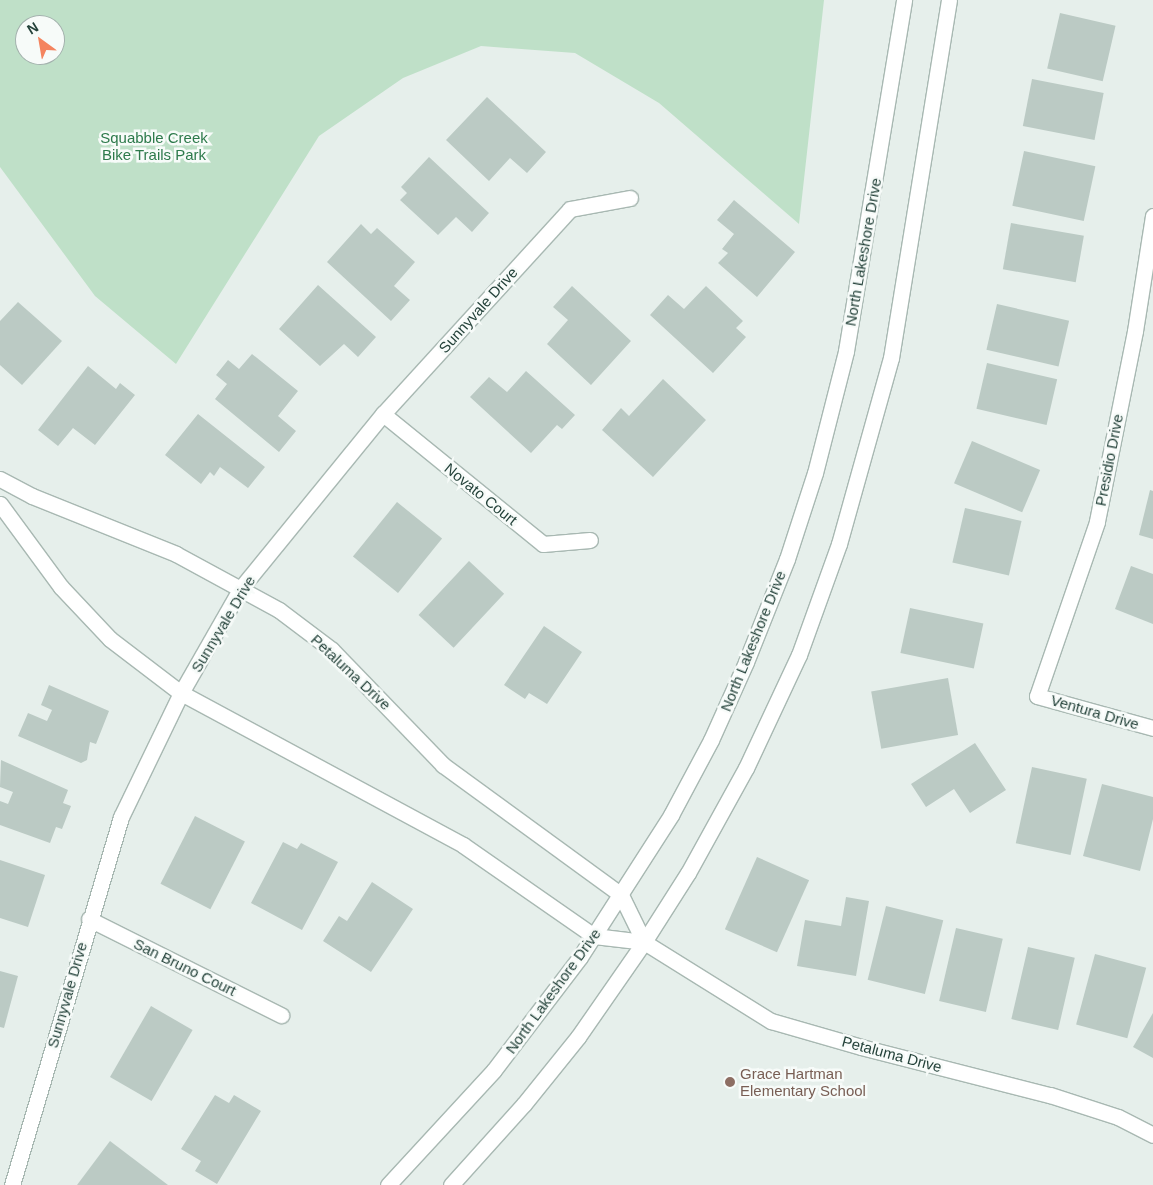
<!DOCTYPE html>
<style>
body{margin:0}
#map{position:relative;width:1153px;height:1185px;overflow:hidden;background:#e6efeb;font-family:Arial,sans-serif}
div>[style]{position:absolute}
.green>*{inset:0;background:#bfe0c8}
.building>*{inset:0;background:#bbcac4;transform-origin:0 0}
.roads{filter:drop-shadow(1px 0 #a8b8b2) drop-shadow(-1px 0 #a8b8b2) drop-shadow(0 1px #a8b8b2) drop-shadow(0 -1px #a8b8b2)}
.minor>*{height:15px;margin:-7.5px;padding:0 7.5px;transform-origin:7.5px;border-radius:7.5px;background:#fff}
.secondary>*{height:15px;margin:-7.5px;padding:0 7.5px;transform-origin:7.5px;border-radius:7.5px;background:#fff}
.dots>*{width:14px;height:14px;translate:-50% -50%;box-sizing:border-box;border:2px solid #f7fbf9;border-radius:50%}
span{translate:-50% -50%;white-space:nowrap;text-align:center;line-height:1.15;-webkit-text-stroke:5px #f7fbf9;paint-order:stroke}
.park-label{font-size:15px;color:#2d7a4b}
.street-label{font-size:15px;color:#24423a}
.education-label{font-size:15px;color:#785e54}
.left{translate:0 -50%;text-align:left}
.north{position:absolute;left:15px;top:15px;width:50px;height:50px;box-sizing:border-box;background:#f7fbf9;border:1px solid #a3b1ad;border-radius:50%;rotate:328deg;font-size:14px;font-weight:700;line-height:20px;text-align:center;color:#24423a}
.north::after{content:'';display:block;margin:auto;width:18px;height:22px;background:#f4845f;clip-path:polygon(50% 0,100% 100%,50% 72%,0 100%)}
</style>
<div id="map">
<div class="green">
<div style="clip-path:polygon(evenodd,0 0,824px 0,799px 224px,659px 103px,575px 53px,481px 46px,403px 78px,319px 136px,176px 364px,95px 296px,0 167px,0 0,25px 25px,55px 25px,55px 55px,25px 55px,25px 25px)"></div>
</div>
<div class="building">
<div style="left:1060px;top:13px;width:57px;height:57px;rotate:13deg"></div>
<div style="left:1032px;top:79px;width:73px;height:48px;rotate:11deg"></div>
<div style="clip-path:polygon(487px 97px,546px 152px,527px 173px,510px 158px,489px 181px,446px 140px)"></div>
<div style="left:1024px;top:151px;width:73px;height:56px;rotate:12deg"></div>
<div style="clip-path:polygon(429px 157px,489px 213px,472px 232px,456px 217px,438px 235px,400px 200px,407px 193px,401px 187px)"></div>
<div style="clip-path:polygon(734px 200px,795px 252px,757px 297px,718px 263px,728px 253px,722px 249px,734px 234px,717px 220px)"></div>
<div style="left:1011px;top:223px;width:74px;height:47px;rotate:10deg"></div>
<div style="clip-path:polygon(361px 224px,371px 234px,377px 228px,415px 262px,394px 286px,410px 300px,391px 321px,327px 262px)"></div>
<div style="clip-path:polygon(318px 285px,376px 337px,358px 357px,344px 344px,320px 366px,279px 329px)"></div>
<div style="clip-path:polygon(572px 286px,631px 341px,591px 385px,547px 344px,568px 320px,553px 307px)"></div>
<div style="clip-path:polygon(706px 286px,743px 321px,736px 328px,746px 337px,713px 373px,650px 315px,668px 295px,684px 309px)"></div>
<div style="clip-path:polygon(18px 302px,62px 341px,22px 385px,0 365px,0 321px)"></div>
<div style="left:997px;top:304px;width:74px;height:47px;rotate:13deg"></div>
<div style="clip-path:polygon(252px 354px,298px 391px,278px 416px,296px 431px,279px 452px,215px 399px,227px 384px,216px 375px,228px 360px,239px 369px)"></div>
<div style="left:987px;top:363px;width:72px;height:47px;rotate:13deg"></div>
<div style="clip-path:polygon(88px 366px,116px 389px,120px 383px,135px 395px,95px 445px,73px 428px,58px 446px,38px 430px)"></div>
<div style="clip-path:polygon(526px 371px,575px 415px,562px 429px,557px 425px,531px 453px,470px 397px,489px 377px,507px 392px)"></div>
<div style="clip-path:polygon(663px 379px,706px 420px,653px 477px,602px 430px,621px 408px,629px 416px)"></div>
<div style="clip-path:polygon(198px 414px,265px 467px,248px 488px,220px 467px,214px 476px,210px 472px,201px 484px,165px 455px)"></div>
<div style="left:972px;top:441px;width:74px;height:46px;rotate:23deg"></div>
<div style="clip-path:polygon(1150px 490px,1153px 491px,1153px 539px,1139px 535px)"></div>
<div style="left:397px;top:502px;width:58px;height:70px;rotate:39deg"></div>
<div style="left:965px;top:508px;width:58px;height:56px;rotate:13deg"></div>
<div style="left:469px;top:561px;width:48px;height:74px;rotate:43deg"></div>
<div style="clip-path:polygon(1131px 566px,1153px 574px,1153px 624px,1115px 609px)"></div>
<div style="left:910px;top:608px;width:75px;height:46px;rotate:12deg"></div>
<div style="clip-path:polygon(544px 626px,582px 652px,547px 704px,529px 693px,525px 699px,504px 685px)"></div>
<div style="left:948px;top:678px;width:58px;height:78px;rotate:80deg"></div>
<div style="clip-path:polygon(49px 685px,109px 711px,96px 744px,90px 742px,87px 760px,81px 763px,18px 736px,28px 713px,47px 721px,52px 710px,41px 705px)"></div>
<div style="clip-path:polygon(975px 743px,1006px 790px,970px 813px,954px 789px,926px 807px,911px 784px)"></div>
<div style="clip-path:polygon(1px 760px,68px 790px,63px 803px,71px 806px,62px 829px,56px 827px,50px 843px,0 825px,0 801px,8px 804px,13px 792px,0 787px)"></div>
<div style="left:1032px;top:767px;width:56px;height:78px;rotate:12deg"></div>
<div style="clip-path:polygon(1102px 784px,1153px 797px,1153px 819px,1140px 871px,1083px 856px)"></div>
<div style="left:195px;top:816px;width:56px;height:76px;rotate:27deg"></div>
<div style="clip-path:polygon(283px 842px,297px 849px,301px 843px,338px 862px,302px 930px,251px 903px)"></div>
<div style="left:757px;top:857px;width:57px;height:79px;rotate:24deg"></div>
<div style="clip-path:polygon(0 860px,45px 875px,28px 927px,0 918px)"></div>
<div style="clip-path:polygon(372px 882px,413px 909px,371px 972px,323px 941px,339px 916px,347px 921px)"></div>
<div style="clip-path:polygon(846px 897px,869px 901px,856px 976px,797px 966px,805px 920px,841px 926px)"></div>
<div style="left:886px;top:906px;width:59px;height:76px;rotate:14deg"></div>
<div style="left:956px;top:928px;width:48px;height:75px;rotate:13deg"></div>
<div style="left:1028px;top:947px;width:48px;height:74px;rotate:13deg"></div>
<div style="left:1095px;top:954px;width:53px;height:73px;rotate:15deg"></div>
<div style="clip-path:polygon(0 971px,18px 976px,4px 1028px,0 1027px)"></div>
<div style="left:151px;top:1006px;width:48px;height:82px;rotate:30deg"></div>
<div style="clip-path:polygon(1153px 1013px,1153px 1058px,1133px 1047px)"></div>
<div style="clip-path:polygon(215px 1095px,229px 1103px,234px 1095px,261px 1111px,217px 1184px,195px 1171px,201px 1161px,181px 1149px)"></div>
<div style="clip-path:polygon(110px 1141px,168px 1185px,77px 1185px)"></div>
</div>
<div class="roads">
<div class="minor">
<div style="left:1153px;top:216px;width:116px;rotate:98.9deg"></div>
<div style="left:1135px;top:331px;width:195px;rotate:101.3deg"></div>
<div style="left:1097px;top:522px;width:184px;rotate:109deg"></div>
<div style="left:1037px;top:696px;width:120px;rotate:15.4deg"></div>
<div style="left:383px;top:414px;width:206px;rotate:39.1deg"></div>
<div style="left:543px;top:544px;width:47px;rotate:-4.9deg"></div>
<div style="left:0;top:479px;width:36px;rotate:28deg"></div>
<div style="left:32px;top:496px;width:155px;rotate:21.9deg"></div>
<div style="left:176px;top:554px;width:117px;rotate:28.5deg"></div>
<div style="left:279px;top:610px;width:66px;rotate:37deg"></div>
<div style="left:332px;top:650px;width:160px;rotate:46deg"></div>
<div style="left:443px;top:765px;width:220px;rotate:36.1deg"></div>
<div style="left:621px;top:895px;width:52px;rotate:63.9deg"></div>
<div style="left:0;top:504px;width:103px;rotate:53.7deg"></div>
<div style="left:61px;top:587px;width:71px;rotate:46.7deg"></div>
<div style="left:110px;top:639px;width:89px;rotate:37.3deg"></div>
<div style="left:181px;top:693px;width:320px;rotate:28.3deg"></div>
<div style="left:463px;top:845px;width:160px;rotate:34.8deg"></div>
<div style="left:594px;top:936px;width:50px;rotate:6.8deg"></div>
<div style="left:644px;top:942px;width:150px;rotate:31.9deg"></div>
<div style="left:771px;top:1021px;width:94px;rotate:16.1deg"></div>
<div style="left:861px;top:1047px;width:195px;rotate:14.3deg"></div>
<div style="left:1050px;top:1095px;width:71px;rotate:17.9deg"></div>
<div style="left:1118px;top:1117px;width:39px;rotate:27deg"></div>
<div style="left:89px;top:919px;width:215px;rotate:26.6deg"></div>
<div style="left:12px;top:1185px;width:384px;rotate:-73.5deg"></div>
<div style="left:121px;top:817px;width:138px;rotate:-64.2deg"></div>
<div style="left:181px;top:693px;width:121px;rotate:-60.3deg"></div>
<div style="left:241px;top:588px;width:225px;rotate:-50.8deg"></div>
<div style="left:383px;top:414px;width:277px;rotate:-47.6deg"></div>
<div style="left:570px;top:209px;width:61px;rotate:-10.4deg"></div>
</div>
<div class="secondary">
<div style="left:388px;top:1185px;width:156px;rotate:-47.3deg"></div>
<div style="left:494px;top:1070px;width:142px;rotate:-52.7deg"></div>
<div style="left:580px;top:957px;width:169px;rotate:-57.3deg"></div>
<div style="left:671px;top:815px;width:85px;rotate:-61.9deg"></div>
<div style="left:711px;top:740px;width:85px;rotate:-65.8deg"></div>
<div style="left:746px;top:662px;width:111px;rotate:-68.3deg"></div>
<div style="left:787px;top:559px;width:90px;rotate:-72deg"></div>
<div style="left:815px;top:473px;width:126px;rotate:-75.7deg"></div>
<div style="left:846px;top:351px;width:356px;rotate:-80.6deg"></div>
<div style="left:451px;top:1185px;width:109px;rotate:-48deg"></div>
<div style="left:524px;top:1104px;width:86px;rotate:-51.1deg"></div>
<div style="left:578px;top:1037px;width:116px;rotate:-55.2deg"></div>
<div style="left:644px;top:942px;width:82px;rotate:-57.5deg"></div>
<div style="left:688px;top:873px;width:120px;rotate:-61.1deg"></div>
<div style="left:746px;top:768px;width:125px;rotate:-64.9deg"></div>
<div style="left:799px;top:655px;width:118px;rotate:-70.2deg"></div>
<div style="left:839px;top:544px;width:193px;rotate:-74.4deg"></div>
<div style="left:891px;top:358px;width:363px;rotate:-80.8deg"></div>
</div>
</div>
<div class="dots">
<div style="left:730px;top:1082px;background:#8d6e63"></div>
</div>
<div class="park-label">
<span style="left:154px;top:146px">Squabble Creek<br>Bike Trails Park</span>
</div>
<div class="street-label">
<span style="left:863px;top:252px;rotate:-80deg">North Lakeshore Drive</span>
<span style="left:478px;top:310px;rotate:-48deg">Sunnyvale Drive</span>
<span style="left:1109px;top:460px;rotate:-79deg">Presidio Drive</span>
<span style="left:481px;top:494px;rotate:39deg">Novato Court</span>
<span style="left:223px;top:624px;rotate:-59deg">Sunnyvale Drive</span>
<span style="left:753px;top:641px;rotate:-68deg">North Lakeshore Drive</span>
<span style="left:351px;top:672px;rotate:43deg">Petaluma Drive</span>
<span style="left:1095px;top:712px;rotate:16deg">Ventura Drive</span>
<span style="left:185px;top:967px;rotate:26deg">San Bruno Court</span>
<span style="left:553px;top:991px;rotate:-54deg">North Lakeshore Drive</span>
<span style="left:67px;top:995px;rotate:-74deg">Sunnyvale Drive</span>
<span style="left:892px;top:1054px;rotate:15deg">Petaluma Drive</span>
</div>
<div class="education-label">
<span class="left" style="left:740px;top:1082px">Grace Hartman<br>Elementary School</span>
</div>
<div class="north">N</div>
</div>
